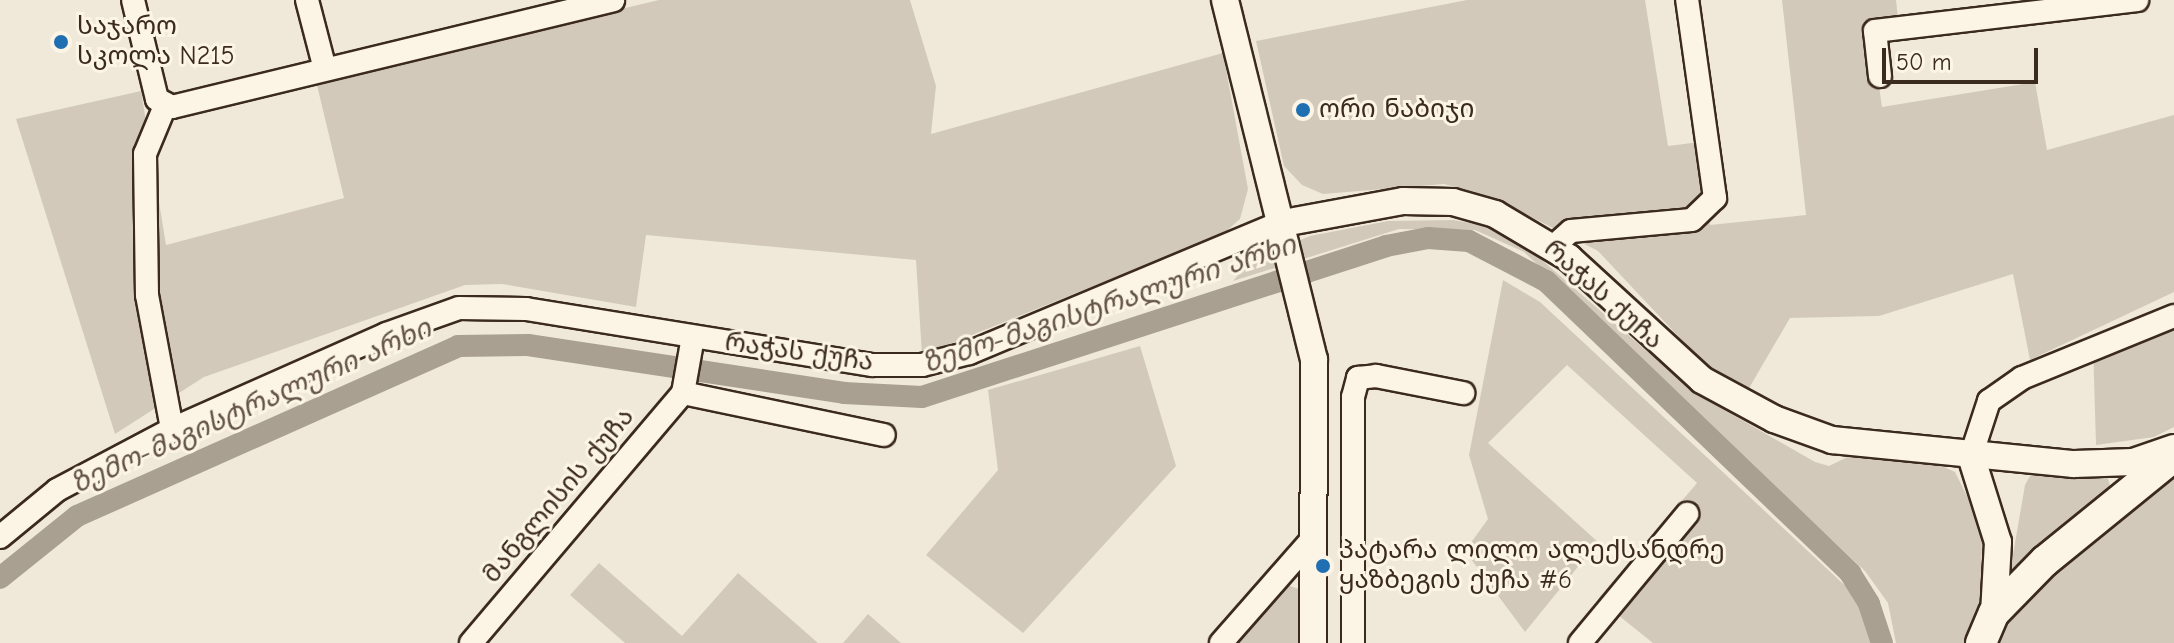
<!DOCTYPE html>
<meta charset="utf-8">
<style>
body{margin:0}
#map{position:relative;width:2174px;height:643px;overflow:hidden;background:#f0e9d9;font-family:"Comic Neue","Noto Sans Georgian",sans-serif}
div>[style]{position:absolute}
.green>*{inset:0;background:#d2c9ba}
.canal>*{height:22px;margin:-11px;padding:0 11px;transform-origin:11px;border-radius:11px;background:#aaa091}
.roads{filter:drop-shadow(2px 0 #3b2a1e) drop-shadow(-2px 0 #3b2a1e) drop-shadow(0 2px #3b2a1e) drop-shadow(0 -2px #3b2a1e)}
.minor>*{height:22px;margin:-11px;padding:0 11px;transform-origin:11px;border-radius:11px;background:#fcf5e5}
.tertiary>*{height:26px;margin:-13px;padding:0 13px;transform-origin:13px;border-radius:13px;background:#fcf5e5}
.secondary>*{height:30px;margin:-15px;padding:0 15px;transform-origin:15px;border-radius:15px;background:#fcf5e5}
.dots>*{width:22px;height:22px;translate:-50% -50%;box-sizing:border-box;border:4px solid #fcf5e5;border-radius:50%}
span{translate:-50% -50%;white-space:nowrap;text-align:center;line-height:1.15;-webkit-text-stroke:6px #fcf5e5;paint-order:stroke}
.poi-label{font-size:26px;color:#3b2a1e}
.left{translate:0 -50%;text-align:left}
.street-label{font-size:26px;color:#3b2a1e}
.water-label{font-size:28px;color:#625346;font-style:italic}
.scale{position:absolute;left:1882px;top:48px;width:156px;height:36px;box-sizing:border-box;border:4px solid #3b2a1e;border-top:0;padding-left:10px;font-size:24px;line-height:28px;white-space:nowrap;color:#3b2a1e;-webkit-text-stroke:6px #fcf5e5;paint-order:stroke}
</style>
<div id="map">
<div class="green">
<div style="clip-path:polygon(659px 0,910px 0,936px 86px,931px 134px,1223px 53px,1248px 189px,1240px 219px,1223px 234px,922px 355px,916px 260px,646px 235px,636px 307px,502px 284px,465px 285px,204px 377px,115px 434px,16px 119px,141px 91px,166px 245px,344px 198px,316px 81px)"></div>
<div style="clip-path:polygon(1467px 0,1645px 0,1668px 146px,1700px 142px,1710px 225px,1806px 215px,1782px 0,1896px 0,1900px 37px,1872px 37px,1882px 107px,2035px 82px,2047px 150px,2174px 115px,2174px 292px,2030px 360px,2013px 274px,1879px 316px,1790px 318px,1745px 395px,1709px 369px,1598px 251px,1494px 198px,1444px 184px,1323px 194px,1302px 185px,1284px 166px,1256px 41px)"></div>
<div style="clip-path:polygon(1453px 220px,1488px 226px,1528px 248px,1695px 393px,1815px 462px,1829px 466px,1856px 453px,1933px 462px,1955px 472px,1982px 526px,1981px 596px,1967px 643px,1896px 643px,1888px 603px,1865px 571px,1524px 252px,1475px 230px,1399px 229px,1233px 281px,1251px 260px,1310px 236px,1388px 221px)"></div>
<div style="clip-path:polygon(1503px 280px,1540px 302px,1854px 594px,1872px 643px,1653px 643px,1598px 599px,1697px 483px,1567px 365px,1488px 443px,1598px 542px,1525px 632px,1465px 551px,1488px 519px,1469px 455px)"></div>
<div style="clip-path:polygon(2174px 311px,2174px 427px,2154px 437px,2096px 445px,2093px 345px)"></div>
<div style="clip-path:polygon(1140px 346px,1176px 466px,1023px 633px,926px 555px,998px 470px,988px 390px)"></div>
<div style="clip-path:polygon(2041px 470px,2107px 475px,2111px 489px,2009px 578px,2025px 485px,2031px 474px)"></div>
<div style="clip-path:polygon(2174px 475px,2174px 643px,2000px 643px,2010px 611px,2124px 510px)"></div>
<div style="clip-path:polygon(599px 563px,682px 636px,738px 573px,818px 643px,625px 643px,570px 595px)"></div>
<div style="clip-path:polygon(1287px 585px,1302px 590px,1302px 643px,1234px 643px)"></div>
<div style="clip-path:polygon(868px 614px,901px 643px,843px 643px)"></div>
</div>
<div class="canal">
<div style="left:0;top:578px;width:99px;rotate:-38.8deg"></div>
<div style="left:77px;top:516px;width:417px;rotate:-24deg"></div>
<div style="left:458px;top:346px;width:70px;rotate:-0.8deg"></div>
<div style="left:528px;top:345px;width:320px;rotate:8.6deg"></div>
<div style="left:844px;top:393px;width:78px;rotate:2.9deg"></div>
<div style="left:922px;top:397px;width:488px;rotate:-18deg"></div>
<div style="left:1386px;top:246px;width:43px;rotate:-10.8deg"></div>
<div style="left:1428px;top:238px;width:41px;rotate:4.2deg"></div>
<div style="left:1469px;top:241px;width:87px;rotate:27.5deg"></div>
<div style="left:1546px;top:281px;width:422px;rotate:43.8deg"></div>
<div style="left:1850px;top:573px;width:36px;rotate:58deg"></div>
<div style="left:1869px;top:604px;width:41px;rotate:71.6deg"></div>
</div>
<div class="roads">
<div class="minor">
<div style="left:133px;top:0;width:102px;rotate:76.4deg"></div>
<div style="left:157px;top:99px;width:17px;rotate:28deg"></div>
<div style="left:172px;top:107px;width:454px;rotate:-13.6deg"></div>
<div style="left:307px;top:0;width:71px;rotate:75.4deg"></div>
<div style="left:1880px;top:76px;width:45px;rotate:-96.3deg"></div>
<div style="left:1875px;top:31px;width:264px;rotate:-6.7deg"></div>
<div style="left:165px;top:106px;width:52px;rotate:112.6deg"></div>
<div style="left:145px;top:154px;width:141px;rotate:89.2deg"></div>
<div style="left:147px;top:295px;width:136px;rotate:79.4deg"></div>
<div style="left:1553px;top:247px;width:24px;rotate:-42deg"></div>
<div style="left:1571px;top:231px;width:121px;rotate:-5.2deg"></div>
<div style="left:1692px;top:220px;width:32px;rotate:-44deg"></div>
<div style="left:1715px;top:198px;width:200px;rotate:-98deg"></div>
<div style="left:683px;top:393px;width:205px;rotate:11.8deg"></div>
<div style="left:1971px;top:456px;width:58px;rotate:-71.9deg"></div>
<div style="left:1989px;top:401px;width:40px;rotate:-34.9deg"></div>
<div style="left:2022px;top:378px;width:164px;rotate:-22.2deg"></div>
<div style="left:0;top:537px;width:74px;rotate:-39.5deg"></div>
<div style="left:57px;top:490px;width:130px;rotate:-27.9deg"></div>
<div style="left:172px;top:429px;width:234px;rotate:-23.9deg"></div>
<div style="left:386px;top:334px;width:77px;rotate:-19.6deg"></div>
<div style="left:459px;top:308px;width:67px;rotate:0.9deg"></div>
<div style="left:526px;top:309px;width:351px;rotate:9.2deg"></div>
<div style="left:873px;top:365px;width:49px"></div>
<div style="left:922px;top:365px;width:49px;rotate:-14.3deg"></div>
<div style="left:969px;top:353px;width:335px;rotate:-22.7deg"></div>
<div style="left:471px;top:643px;width:328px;rotate:-49.7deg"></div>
<div style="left:683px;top:393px;width:57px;rotate:-79.9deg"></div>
<div style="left:1221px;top:643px;width:141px;rotate:-48.7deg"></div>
<div style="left:1353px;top:643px;width:246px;rotate:-90deg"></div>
<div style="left:1353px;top:397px;width:20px;rotate:-75deg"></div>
<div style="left:1358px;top:378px;width:18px;rotate:-6deg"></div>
<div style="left:1376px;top:376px;width:89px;rotate:11.1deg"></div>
<div style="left:1580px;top:643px;width:168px;rotate:-50.3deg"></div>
</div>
<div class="tertiary">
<div style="left:1225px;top:0;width:370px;rotate:76.1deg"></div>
<div style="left:1314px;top:359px;width:284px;rotate:90.2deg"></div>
<div style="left:1278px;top:224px;width:127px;rotate:-10.4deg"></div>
<div style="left:1403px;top:201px;width:50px;rotate:1.1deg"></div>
<div style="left:1453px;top:202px;width:44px;rotate:15.9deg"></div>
<div style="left:1495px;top:214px;width:86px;rotate:30.7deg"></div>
<div style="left:1569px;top:258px;width:180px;rotate:42.5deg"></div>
<div style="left:1702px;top:380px;width:82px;rotate:28.4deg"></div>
<div style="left:1774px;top:419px;width:62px;rotate:19.9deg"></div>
<div style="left:1832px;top:440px;width:243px;rotate:5.7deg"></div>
<div style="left:2074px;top:464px;width:59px;rotate:-1.9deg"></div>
<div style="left:2133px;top:462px;width:43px;rotate:-18.9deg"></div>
<div style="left:1971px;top:456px;width:90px;rotate:72.6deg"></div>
<div style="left:1998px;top:542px;width:71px;rotate:93.2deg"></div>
</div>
<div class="secondary">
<div style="left:1981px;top:643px;width:33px;rotate:-67deg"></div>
<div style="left:1994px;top:613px;width:73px;rotate:-45.6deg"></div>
<div style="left:2045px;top:561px;width:166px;rotate:-39.1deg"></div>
</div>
</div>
<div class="dots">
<div style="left:61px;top:42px;background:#1f6fb2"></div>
<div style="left:1303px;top:110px;background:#1f6fb2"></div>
<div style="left:1323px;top:566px;background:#1f6fb2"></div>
</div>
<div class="poi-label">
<span class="left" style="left:77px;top:42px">საჯარო<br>სკოლა N215</span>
<span class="left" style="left:1319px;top:110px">ორი ნაბიჯი</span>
<span class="left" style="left:1339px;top:566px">პატარა ლილო ალექსანდრე<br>ყაზბეგის ქუჩა #6</span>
</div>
<div class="street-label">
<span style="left:1603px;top:295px;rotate:42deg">რაჭას ქუჩა</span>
<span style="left:799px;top:353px;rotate:8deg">რაჭას ქუჩა</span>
<span style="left:559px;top:496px;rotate:-50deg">მანგლისის ქუჩა</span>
</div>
<div class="water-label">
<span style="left:1109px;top:304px;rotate:-18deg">ზემო-მაგისტრალური არხი</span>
<span style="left:251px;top:406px;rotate:-24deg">ზემო-მაგისტრალური არხი</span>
</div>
<div class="scale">50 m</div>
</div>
